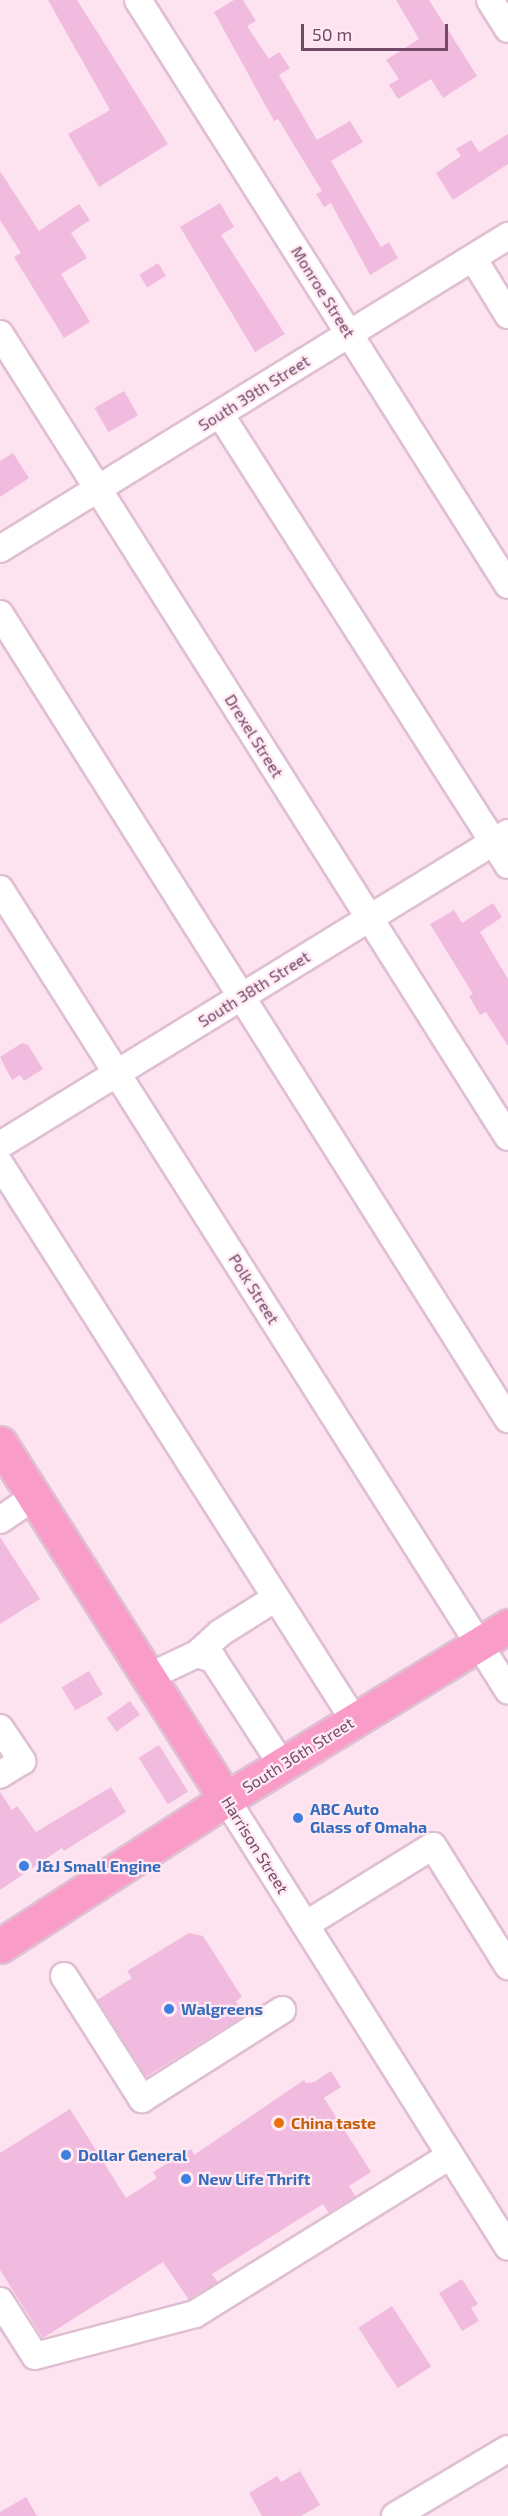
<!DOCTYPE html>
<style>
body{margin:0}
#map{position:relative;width:508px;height:2516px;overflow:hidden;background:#fce3ef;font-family:"Exo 2",sans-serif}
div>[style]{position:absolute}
.building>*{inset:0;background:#f1bbe0;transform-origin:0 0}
.roads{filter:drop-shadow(2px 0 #e0bfd3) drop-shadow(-2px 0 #e0bfd3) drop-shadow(0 2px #e0bfd3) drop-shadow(0 -2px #e0bfd3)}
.minor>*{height:26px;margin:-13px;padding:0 13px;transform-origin:13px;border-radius:13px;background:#fff}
.major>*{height:33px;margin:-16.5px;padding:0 16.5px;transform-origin:16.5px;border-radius:16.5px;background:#f99cc7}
.dots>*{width:16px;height:16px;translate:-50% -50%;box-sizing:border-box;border:3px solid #ffe9f3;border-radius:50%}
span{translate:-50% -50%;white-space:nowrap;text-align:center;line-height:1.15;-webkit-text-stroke:4.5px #ffe9f3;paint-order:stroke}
.street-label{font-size:16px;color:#734968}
.shop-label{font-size:16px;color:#366cbe;font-weight:700}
.left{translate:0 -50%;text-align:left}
.food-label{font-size:16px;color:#c56008;font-weight:700}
.scale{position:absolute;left:301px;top:24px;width:147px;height:27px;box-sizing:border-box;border:3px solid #734968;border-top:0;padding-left:8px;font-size:18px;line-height:21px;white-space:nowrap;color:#734968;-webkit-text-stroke:4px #ffe9f3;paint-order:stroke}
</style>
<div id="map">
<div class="building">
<div style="clip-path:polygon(48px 0,77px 0,168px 144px,99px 187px,68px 134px,110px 110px)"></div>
<div style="clip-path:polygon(234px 0,243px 0,256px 21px,247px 26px,269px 59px,279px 52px,290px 68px,279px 75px,317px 140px,350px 121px,363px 142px,331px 161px,381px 247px,389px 242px,398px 258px,370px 275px,331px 203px,324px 207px,316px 194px,322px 191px,278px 119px,274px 121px,214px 12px)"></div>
<div style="clip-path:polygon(396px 0,429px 0,477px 76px,443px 98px,431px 79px,398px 99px,389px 85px,399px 79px,386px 60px,419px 39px)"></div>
<div style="clip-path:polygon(508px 134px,508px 164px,453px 200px,436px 173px,461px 156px,456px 149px,471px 140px,479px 152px)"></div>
<div style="clip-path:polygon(0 171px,39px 231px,79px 204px,90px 220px,71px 233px,87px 258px,61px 274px,90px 322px,64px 338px,14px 257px,21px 253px,0 220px)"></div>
<div style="clip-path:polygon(220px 203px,234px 227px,221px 235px,285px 334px,255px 352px,180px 227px)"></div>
<div style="left:158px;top:263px;width:15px;height:22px;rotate:58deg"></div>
<div style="left:124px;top:391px;width:28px;height:34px;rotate:60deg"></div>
<div style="clip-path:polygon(13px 453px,29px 478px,0 497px,0 461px)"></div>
<div style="clip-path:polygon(493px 903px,502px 917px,480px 932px,508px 979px,508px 1046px,486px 1012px,480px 1015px,469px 996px,473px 994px,430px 924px,454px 910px,462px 923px)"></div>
<div style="clip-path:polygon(22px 1043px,28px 1045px,43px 1069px,24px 1081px,20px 1075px,12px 1080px,0 1057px)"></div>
<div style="clip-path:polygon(0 1537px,40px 1599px,0 1624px)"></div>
<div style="left:89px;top:1671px;width:27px;height:32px;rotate:59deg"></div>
<div style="left:130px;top:1701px;width:17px;height:29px;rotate:54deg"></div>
<div style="left:159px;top:1745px;width:55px;height:24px;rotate:58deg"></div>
<div style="clip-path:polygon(111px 1787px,126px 1812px,64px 1851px,62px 1848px,0 1890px,0 1792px,12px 1810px,17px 1806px,36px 1832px)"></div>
<div style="clip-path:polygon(189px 1933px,203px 1936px,242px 1997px,236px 2001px,244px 2016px,146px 2077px,97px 2000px,132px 1978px,127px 1971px)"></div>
<div style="clip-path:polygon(331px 2071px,341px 2087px,324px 2098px,371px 2172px,349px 2186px,356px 2197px,329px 2213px,323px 2204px,212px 2274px,218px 2282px,189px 2300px,163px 2262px,43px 2338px,0 2270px,0 2153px,70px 2109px,126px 2198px,157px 2178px,153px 2172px,191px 2149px,194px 2155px,304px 2080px,306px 2083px,314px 2082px)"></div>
<div style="clip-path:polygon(462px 2279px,478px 2304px,471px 2308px,479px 2321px,462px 2331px,439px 2293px)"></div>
<div style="left:392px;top:2306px;width:72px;height:40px;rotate:57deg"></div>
<div style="clip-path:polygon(300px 2471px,320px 2505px,301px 2516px,262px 2516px,249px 2493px,277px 2476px,281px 2482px)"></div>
<div style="clip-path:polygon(26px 2497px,37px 2516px,0 2516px,0 2512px)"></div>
</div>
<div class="roads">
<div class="minor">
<div style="left:138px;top:0;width:692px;rotate:57.69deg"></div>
<div style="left:490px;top:0;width:34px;rotate:58deg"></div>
<div style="left:473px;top:258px;width:67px;rotate:58.4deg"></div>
<div style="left:0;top:334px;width:950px;rotate:57.68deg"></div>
<div style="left:220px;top:414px;width:535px;rotate:57.44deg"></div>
<div style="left:0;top:549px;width:597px;rotate:-31.64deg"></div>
<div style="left:0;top:614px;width:952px;rotate:57.75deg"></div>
<div style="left:0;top:889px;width:949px;rotate:57.62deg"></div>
<div style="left:0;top:1145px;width:596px;rotate:-31.56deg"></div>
<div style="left:0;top:1164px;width:659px;rotate:57.52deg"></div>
<div style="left:0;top:1520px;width:41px;rotate:-34.1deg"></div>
<div style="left:197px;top:1654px;width:31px;rotate:-42deg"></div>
<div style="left:220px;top:1633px;width:64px;rotate:-32.2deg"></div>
<div style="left:148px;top:1677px;width:54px;rotate:-25.1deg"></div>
<div style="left:197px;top:1654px;width:17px;rotate:17deg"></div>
<div style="left:213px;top:1659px;width:126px;rotate:56.9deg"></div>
<div style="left:0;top:1728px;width:40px;rotate:56deg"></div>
<div style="left:22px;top:1761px;width:26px;rotate:148deg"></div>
<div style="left:226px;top:1799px;width:529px;rotate:57.81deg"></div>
<div style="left:305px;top:1925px;width:150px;rotate:-31.7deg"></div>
<div style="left:433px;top:1846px;width:142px;rotate:58deg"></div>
<div style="left:64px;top:1976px;width:146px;rotate:57.6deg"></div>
<div style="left:142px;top:2099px;width:166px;rotate:-32.4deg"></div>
<div style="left:0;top:2301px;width:65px;rotate:57.5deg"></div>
<div style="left:35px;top:2356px;width:165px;rotate:-14.7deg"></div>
<div style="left:195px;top:2314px;width:300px;rotate:-31.8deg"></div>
<div style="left:395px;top:2516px;width:131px;rotate:-30.7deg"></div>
</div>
<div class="major">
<div style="left:0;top:1443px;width:422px;rotate:57.6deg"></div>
<div style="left:0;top:1946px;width:270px;rotate:-33deg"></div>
<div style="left:226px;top:1799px;width:331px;rotate:-31.5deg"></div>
</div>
</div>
<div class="dots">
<div style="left:298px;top:1818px;background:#3f7fe0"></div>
<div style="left:24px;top:1866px;background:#3f7fe0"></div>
<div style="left:169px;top:2009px;background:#3f7fe0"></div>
<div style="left:279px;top:2123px;background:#e8710a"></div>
<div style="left:66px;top:2155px;background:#3f7fe0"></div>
<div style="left:186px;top:2179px;background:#3f7fe0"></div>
</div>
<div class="street-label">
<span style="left:323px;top:292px;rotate:58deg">Monroe Street</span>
<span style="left:254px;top:393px;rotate:-32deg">South 39th Street</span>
<span style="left:254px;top:736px;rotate:58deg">Drexel Street</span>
<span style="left:254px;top:989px;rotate:-32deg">South 38th Street</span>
<span style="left:254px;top:1289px;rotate:58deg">Polk Street</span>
<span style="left:298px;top:1755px;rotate:-32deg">South 36th Street</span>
<span style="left:255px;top:1845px;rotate:58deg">Harrison Street</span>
</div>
<div class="shop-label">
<span class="left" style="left:310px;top:1818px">ABC Auto<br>Glass of Omaha</span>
<span class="left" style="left:36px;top:1866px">J&amp;J Small Engine</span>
<span class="left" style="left:181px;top:2009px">Walgreens</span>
<span class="left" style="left:78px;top:2155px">Dollar General</span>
<span class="left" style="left:198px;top:2179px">New Life Thrift</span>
</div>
<div class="food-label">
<span class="left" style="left:291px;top:2123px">China taste</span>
</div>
<div class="scale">50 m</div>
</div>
